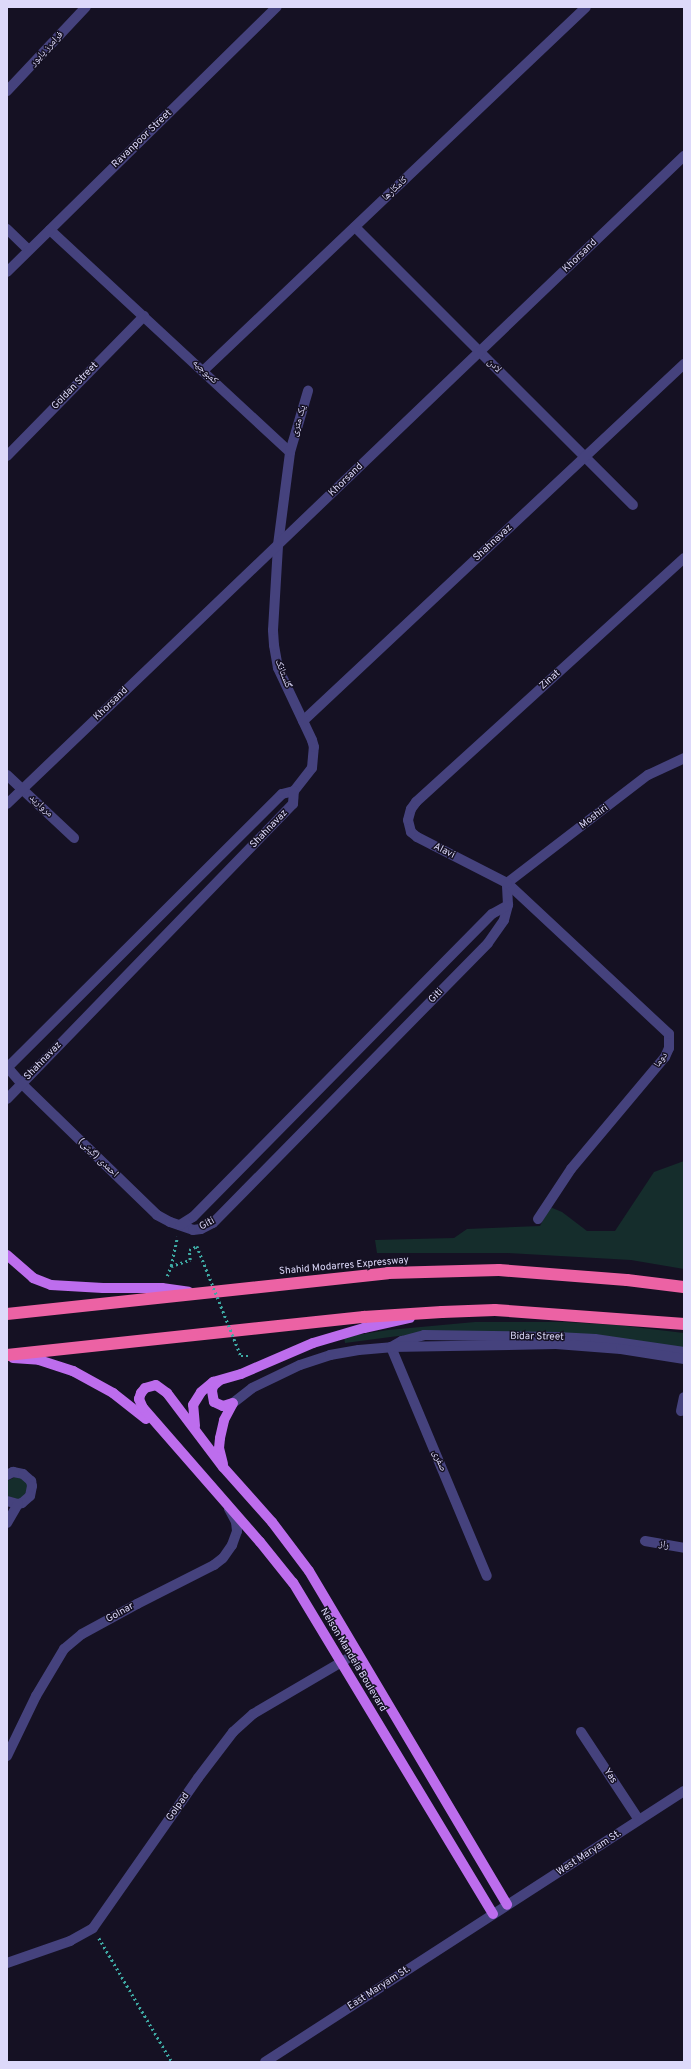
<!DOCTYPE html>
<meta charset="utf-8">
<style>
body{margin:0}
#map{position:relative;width:691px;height:2069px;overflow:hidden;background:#151123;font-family:Overpass,"Noto Naskh Arabic",sans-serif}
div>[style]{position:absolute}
.green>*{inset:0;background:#152d2c}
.path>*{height:2.5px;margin-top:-1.25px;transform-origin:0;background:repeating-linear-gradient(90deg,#3ea9a3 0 2px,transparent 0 5px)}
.minor>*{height:10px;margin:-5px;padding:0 5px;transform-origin:5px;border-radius:5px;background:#45427d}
.major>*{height:10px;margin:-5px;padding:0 5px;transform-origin:5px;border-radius:5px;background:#bd6ded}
.highway>*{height:12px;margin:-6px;padding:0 6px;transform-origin:6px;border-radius:6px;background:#ec62a4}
.path-bridge>*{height:2.5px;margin-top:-1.25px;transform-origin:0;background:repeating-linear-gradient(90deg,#3ea9a3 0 2px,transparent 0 5px)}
span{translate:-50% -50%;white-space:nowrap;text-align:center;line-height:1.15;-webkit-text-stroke:3px #151123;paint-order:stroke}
.street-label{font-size:10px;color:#ddd9fa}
.frame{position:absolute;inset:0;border:8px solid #ddd9fa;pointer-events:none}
</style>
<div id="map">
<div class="green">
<div style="clip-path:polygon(684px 1161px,684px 1269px,631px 1260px,507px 1253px,377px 1253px,375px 1240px,454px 1238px,467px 1229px,540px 1226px,550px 1207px,562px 1212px,587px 1231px,615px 1231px,654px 1172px)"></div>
<div style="clip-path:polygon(475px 1322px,564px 1322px,617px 1325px,684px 1333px,684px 1349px,457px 1333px,398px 1336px,345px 1343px,344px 1337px,388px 1330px)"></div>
<div style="clip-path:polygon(15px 1477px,22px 1478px,27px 1483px,28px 1490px,21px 1500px,7px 1496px,7px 1481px)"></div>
</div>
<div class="path">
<div style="left:171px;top:1266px;width:20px;rotate:-18deg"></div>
<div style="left:190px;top:1260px;width:10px;rotate:-96deg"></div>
<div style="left:189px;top:1250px;width:9px;rotate:-27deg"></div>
<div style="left:167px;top:1276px;width:11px;rotate:-68deg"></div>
<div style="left:171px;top:1266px;width:30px;rotate:-78deg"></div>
<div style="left:241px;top:1356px;width:8px"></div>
<div style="left:99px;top:1938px;width:144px;rotate:59.5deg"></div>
</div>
<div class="minor">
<div style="left:7px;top:91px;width:115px;rotate:-46.8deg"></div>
<div style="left:355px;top:227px;width:393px;rotate:45deg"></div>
<div style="left:7px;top:229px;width:30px;rotate:44deg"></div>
<div style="left:50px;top:230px;width:327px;rotate:42.8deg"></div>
<div style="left:7px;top:272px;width:378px;rotate:-44.5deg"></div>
<div style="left:203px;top:371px;width:528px;rotate:-43.54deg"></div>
<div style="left:7px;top:456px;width:196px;rotate:-45.6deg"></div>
<div style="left:303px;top:721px;width:522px;rotate:-43.14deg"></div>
<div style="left:7px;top:775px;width:92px;rotate:43.2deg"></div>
<div style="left:294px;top:791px;width:29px;rotate:-52deg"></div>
<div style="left:312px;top:768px;width:21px;rotate:-85deg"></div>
<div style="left:314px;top:747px;width:7px;rotate:-106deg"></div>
<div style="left:312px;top:740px;width:80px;rotate:-115.3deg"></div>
<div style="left:278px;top:668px;width:23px;rotate:-100deg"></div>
<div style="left:274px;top:645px;width:15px;rotate:-94deg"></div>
<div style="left:273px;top:630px;width:85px;rotate:-86.6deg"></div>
<div style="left:278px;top:545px;width:94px;rotate:-82.6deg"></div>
<div style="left:290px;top:452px;width:64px;rotate:-73.6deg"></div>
<div style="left:7px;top:804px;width:937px;rotate:-43.75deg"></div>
<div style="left:507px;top:883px;width:178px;rotate:-37.5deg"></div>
<div style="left:648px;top:775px;width:40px;rotate:-25deg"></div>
<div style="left:7px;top:1068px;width:388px;rotate:-44.9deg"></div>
<div style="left:282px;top:794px;width:12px;rotate:-14deg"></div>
<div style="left:8px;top:1068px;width:21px;rotate:49deg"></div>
<div style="left:22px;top:1084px;width:188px;rotate:44.1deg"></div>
<div style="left:157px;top:1215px;width:15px;rotate:28deg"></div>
<div style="left:170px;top:1222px;width:24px;rotate:19deg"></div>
<div style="left:193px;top:1230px;width:8px;rotate:-7deg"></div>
<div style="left:201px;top:1229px;width:13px;rotate:-27deg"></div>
<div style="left:213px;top:1223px;width:392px;rotate:-45.5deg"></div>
<div style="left:488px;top:943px;width:28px;rotate:-55deg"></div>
<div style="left:504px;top:920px;width:16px;rotate:-75deg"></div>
<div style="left:508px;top:905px;width:22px;rotate:-93deg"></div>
<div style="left:7px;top:1099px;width:411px;rotate:-45.9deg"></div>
<div style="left:293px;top:804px;width:13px;rotate:-86deg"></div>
<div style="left:538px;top:1219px;width:60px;rotate:-56.6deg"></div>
<div style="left:571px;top:1169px;width:146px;rotate:-50deg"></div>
<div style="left:665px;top:1057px;width:10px;rotate:-66deg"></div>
<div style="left:669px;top:1048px;width:14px;rotate:-90deg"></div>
<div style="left:669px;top:1034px;width:221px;rotate:-137deg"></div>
<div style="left:507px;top:883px;width:101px;rotate:-152.9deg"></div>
<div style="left:417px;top:837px;width:8px;rotate:-140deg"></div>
<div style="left:411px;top:832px;width:12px;rotate:-104deg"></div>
<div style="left:408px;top:820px;width:11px;rotate:-75deg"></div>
<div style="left:411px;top:809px;width:9px;rotate:-54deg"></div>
<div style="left:416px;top:802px;width:362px;rotate:-42.3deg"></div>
<div style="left:180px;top:1225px;width:15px;rotate:-32deg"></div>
<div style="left:193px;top:1217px;width:426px;rotate:-45.4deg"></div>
<div style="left:492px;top:914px;width:18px;rotate:-29deg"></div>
<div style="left:391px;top:1347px;width:13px;rotate:-29deg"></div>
<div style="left:402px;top:1341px;width:23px;rotate:-15deg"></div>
<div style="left:424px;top:1335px;width:133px;rotate:0.9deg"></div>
<div style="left:557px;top:1337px;width:38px;rotate:3deg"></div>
<div style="left:595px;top:1339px;width:90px;rotate:8.3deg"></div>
<div style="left:391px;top:1347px;width:248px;rotate:67.3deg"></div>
<div style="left:233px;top:1403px;width:24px;rotate:-38deg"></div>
<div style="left:252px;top:1388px;width:53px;rotate:-25.6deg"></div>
<div style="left:300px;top:1365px;width:32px;rotate:-18deg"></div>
<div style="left:330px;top:1355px;width:29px;rotate:-10deg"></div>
<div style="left:359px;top:1350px;width:32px;rotate:-5deg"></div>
<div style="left:391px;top:1347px;width:165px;rotate:-1deg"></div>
<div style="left:556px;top:1344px;width:65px;rotate:4.4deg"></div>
<div style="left:621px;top:1349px;width:64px;rotate:9deg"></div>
<div style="left:681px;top:1411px;width:14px;rotate:-78deg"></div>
<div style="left:7px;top:1475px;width:7px;rotate:-27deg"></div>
<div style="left:13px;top:1472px;width:10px;rotate:11deg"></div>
<div style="left:23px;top:1474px;width:11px;rotate:41deg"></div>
<div style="left:31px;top:1481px;width:5px;rotate:79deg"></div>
<div style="left:32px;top:1486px;width:10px;rotate:101deg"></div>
<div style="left:30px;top:1496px;width:11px;rotate:139deg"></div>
<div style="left:22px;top:1503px;width:4px;rotate:166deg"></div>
<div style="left:18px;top:1504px;width:11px;rotate:-165deg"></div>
<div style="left:7px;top:1523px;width:22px;rotate:-60deg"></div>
<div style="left:645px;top:1541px;width:40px;rotate:10deg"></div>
<div style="left:581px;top:1732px;width:105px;rotate:56.6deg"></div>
<div style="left:7px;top:1756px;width:67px;rotate:-64.2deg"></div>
<div style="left:36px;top:1696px;width:55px;rotate:-59.2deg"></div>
<div style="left:64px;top:1649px;width:23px;rotate:-40deg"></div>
<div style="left:82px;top:1634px;width:63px;rotate:-28.6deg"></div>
<div style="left:137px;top:1604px;width:86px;rotate:-26.9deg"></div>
<div style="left:214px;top:1565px;width:11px;rotate:-38deg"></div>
<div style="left:223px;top:1558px;width:16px;rotate:-55deg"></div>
<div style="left:232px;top:1545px;width:15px;rotate:-70deg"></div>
<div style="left:237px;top:1531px;width:9px;rotate:-96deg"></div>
<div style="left:236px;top:1522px;width:15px;rotate:-118deg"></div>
<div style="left:7px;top:1963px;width:67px;rotate:-19.2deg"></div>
<div style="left:70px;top:1941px;width:26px;rotate:-29deg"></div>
<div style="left:93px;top:1928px;width:183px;rotate:-55deg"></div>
<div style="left:198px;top:1778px;width:58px;rotate:-52.7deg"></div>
<div style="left:233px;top:1732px;width:27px;rotate:-42deg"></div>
<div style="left:253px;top:1714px;width:121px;rotate:-30.4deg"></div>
<div style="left:265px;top:2062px;width:499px;rotate:-32.9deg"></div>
</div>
<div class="major">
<div style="left:7px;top:1255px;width:35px;rotate:41deg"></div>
<div style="left:33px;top:1278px;width:19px;rotate:21deg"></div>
<div style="left:51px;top:1285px;width:52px;rotate:3.3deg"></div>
<div style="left:103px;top:1288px;width:59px"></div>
<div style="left:162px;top:1288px;width:27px;rotate:8deg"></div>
<div style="left:13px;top:1358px;width:26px;rotate:4deg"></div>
<div style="left:39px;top:1360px;width:36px;rotate:18deg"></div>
<div style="left:73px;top:1371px;width:46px;rotate:28.8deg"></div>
<div style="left:113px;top:1393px;width:42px;rotate:38.2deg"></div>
<div style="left:219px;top:1381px;width:8px;rotate:140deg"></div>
<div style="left:213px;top:1386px;width:5px;rotate:101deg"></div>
<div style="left:212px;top:1391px;width:11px;rotate:80deg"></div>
<div style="left:214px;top:1402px;width:10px;rotate:24deg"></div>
<div style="left:223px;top:1406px;width:10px;rotate:-17deg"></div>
<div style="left:195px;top:1426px;width:21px;rotate:-95deg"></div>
<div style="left:193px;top:1405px;width:15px;rotate:-58deg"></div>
<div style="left:201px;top:1392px;width:16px;rotate:-40deg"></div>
<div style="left:213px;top:1382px;width:29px;rotate:-16deg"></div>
<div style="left:241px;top:1374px;width:78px;rotate:-23.3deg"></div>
<div style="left:313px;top:1343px;width:53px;rotate:-16.4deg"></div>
<div style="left:364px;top:1328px;width:47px;rotate:-12.3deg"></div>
<div style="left:223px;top:1464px;width:16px;rotate:-104deg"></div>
<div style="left:219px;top:1448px;width:10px;rotate:-84deg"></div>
<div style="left:220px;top:1438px;width:18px;rotate:-77deg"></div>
<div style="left:224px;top:1420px;width:19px;rotate:-62deg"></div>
<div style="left:493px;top:1914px;width:387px;rotate:-121.1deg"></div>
<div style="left:293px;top:1583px;width:53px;rotate:-128.8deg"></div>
<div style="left:260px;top:1542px;width:178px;rotate:-131.1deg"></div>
<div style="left:143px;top:1408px;width:10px;rotate:-114deg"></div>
<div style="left:139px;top:1399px;width:6px;rotate:-72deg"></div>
<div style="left:141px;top:1393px;width:6px;rotate:-51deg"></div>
<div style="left:145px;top:1388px;width:11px;rotate:-15deg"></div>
<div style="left:156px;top:1385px;width:14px;rotate:36deg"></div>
<div style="left:167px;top:1393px;width:93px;rotate:52.9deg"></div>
<div style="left:223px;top:1467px;width:74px;rotate:48.3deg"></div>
<div style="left:272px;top:1522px;width:61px;rotate:52.9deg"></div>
<div style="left:309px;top:1571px;width:388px;rotate:59.3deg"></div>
</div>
<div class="highway">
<div style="left:7px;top:1314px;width:383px;rotate:-6.1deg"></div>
<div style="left:388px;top:1273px;width:111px;rotate:-1.5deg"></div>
<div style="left:499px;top:1270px;width:128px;rotate:4.5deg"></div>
<div style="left:627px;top:1280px;width:57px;rotate:7deg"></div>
<div style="left:7px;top:1355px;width:359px;rotate:-6.1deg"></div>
<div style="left:364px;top:1317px;width:78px;rotate:-3.7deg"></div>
<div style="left:442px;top:1312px;width:53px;rotate:-2.2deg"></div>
<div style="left:495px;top:1310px;width:190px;rotate:4.2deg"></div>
</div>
<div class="path-bridge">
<div style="left:197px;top:1246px;width:118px;rotate:68.2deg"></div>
</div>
<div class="street-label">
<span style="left:47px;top:49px;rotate:-47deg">فرامرز پایور</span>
<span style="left:142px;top:139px;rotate:-44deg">Ravanpoor Street</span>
<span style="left:395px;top:189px;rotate:-43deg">کامکارها</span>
<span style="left:580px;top:256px;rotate:-44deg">Khorsand</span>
<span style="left:494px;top:366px;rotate:45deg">لادن</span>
<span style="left:205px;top:372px;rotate:43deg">کمبوجیه</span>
<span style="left:75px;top:386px;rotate:-46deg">Goldan Street</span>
<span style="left:299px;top:421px;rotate:-74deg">یک متری</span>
<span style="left:346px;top:480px;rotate:-44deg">Khorsand</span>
<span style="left:493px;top:543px;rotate:-43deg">Shahnavaz</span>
<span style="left:283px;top:674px;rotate:69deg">گلستانک</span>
<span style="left:550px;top:680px;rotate:-42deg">Zinat</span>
<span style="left:111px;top:704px;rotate:-44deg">Khorsand</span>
<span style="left:41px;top:806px;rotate:43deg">مروارید</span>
<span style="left:594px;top:817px;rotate:-37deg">Moshiri</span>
<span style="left:269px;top:829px;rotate:-46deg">Shahnavaz</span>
<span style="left:444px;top:851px;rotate:27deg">Alavi</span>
<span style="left:436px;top:996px;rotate:-46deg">Giti</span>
<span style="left:661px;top:1060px;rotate:-54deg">دوما</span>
<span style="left:43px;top:1061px;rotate:-46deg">Shahnavaz</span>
<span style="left:98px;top:1158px;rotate:44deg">احمدی (گیتی)</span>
<span style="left:207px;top:1224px;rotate:-28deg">Giti</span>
<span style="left:344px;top:1266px;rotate:-5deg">Shahid Modarres Expressway</span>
<span style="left:537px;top:1337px;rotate:1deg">Bidar Street</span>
<span style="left:439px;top:1461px;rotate:67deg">صفری</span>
<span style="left:664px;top:1545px;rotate:10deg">راز</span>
<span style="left:120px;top:1613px;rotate:-29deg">Golnar</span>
<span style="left:353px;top:1660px;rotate:59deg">Nelson Mandela Boulevard</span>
<span style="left:610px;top:1776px;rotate:57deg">Yas</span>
<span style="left:178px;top:1807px;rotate:-55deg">Golpad</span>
<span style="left:589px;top:1853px;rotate:-33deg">West Maryam St.</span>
<span style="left:379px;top:1988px;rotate:-33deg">East Maryam St.</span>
</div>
<div class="frame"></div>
</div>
